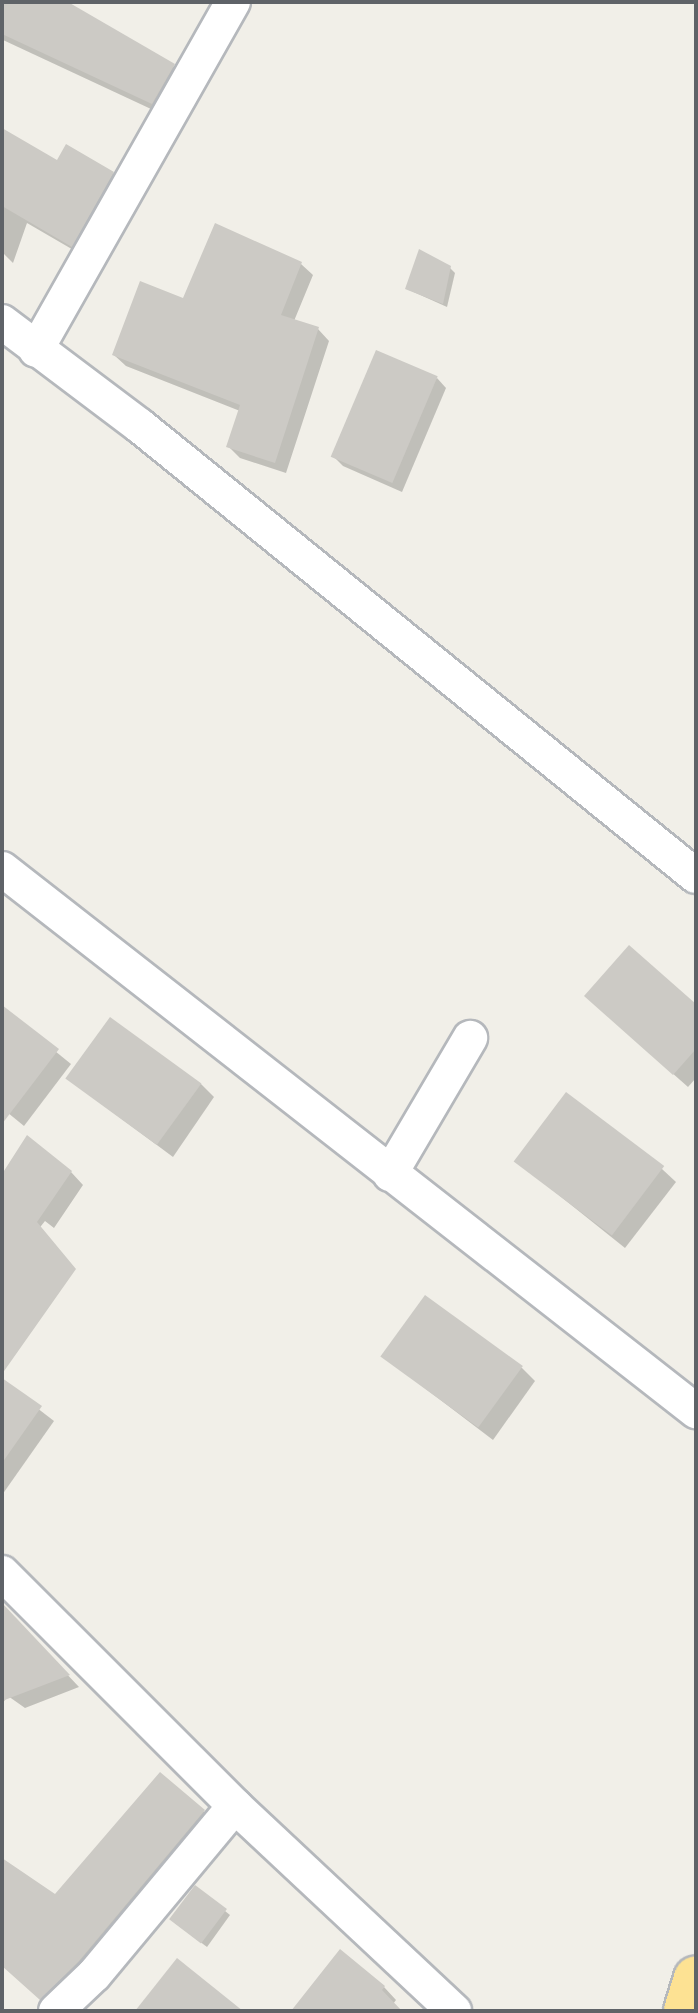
<!DOCTYPE html>
<style>
body{margin:0}
#map{position:relative;width:698px;height:2013px;overflow:hidden;background:#f1efe8;font-family:Helvetica,sans-serif}
div>[style]{position:absolute}
.shadow>*{inset:0;background:#0003}
.building>*{inset:0;background:#cccac5;transform-origin:0 0}
.roads{filter:drop-shadow(2px 0 #b5b8bc) drop-shadow(-2px 0 #b5b8bc) drop-shadow(0 2px #b5b8bc) drop-shadow(0 -2px #b5b8bc)}
.street>*{height:34px;margin:-17px;padding:0 17px;transform-origin:17px;border-radius:17px;background:#fff}
.highway>*{height:44px;margin:-22px;padding:0 22px;transform-origin:22px;border-radius:22px;background:#fde293}
span{translate:-50% -50%;white-space:nowrap;text-align:center;line-height:1.15;-webkit-text-stroke:6px #fff;paint-order:stroke}
.frame{position:absolute;inset:0;border:4px solid #5f6368;pointer-events:none}
</style>
<div id="map">
<div class="shadow">
<div style="clip-path:polygon(7px 2px,64px 2px,173px 66px,187px 79px,166px 116px,3px 40px,2px 9px)"></div>
<div style="clip-path:polygon(2px 131px,58px 163px,113px 173px,122px 183px,82px 255px,27px 223px,13px 263px,4px 254px)"></div>
<div style="clip-path:polygon(216px 226px,301px 264px,313px 275px,294px 321px,318px 329px,329px 341px,286px 473px,240px 458px,229px 447px,240px 411px,126px 366px,114px 355px,184px 301px)"></div>
<div style="clip-path:polygon(450px 268px,455px 273px,447px 307px,407px 289px)"></div>
<div style="clip-path:polygon(437px 378px,446px 388px,402px 492px,343px 466px,333px 456px)"></div>
<div style="clip-path:polygon(696px 1007px,696px 1078px,688px 1087px,600px 1009px)"></div>
<div style="clip-path:polygon(2px 1008px,71px 1064px,24px 1126px,2px 1108px)"></div>
<div style="clip-path:polygon(68px 1079px,201px 1084px,214px 1097px,173px 1157px)"></div>
<div style="clip-path:polygon(515px 1160px,662px 1169px,676px 1182px,625px 1248px)"></div>
<div style="clip-path:polygon(71px 1172px,83px 1185px,54px 1228px,45px 1221px,2px 1275px,2px 1178px)"></div>
<div style="clip-path:polygon(384px 1357px,522px 1368px,535px 1381px,493px 1440px)"></div>
<div style="clip-path:polygon(2px 1381px,54px 1421px,2px 1495px)"></div>
<div style="clip-path:polygon(2px 1605px,79px 1687px,25px 1708px,8px 1696px,2px 1704px)"></div>
<div style="clip-path:polygon(203px 1811px,215px 1823px,53px 2010px,2px 1965px,2px 1860px,55px 1897px)"></div>
<div style="clip-path:polygon(225px 1911px,230px 1915px,207px 1947px,175px 1923px)"></div>
<div style="clip-path:polygon(384px 1987px,396px 2000px,393px 2004px,400px 2011px,293px 2011px)"></div>
</div>
<div class="building">
<div style="clip-path:polygon(2px 2px,68px 2px,175px 64px,152px 104px,2px 34px)"></div>
<div style="clip-path:polygon(2px 128px,57px 160px,66px 144px,114px 172px,72px 247px,2px 206px)"></div>
<div style="clip-path:polygon(215px 223px,302px 262px,281px 315px,319px 327px,275px 463px,226px 447px,240px 405px,112px 355px,140px 281px,183px 298px)"></div>
<div style="clip-path:polygon(419px 249px,451px 266px,443px 304px,405px 289px)"></div>
<div style="left:376px;top:350px;width:67px;height:116px;rotate:23deg"></div>
<div style="clip-path:polygon(629px 945px,696px 1004px,696px 1049px,673px 1075px,584px 996px)"></div>
<div style="clip-path:polygon(2px 1005px,59px 1049px,2px 1124px)"></div>
<div style="left:110px;top:1017px;width:113px;height:76px;rotate:36deg"></div>
<div style="left:566px;top:1092px;width:123px;height:87px;rotate:37deg"></div>
<div style="clip-path:polygon(27px 1135px,72px 1171px,37px 1222px,76px 1269px,2px 1374px,2px 1174px)"></div>
<div style="left:425px;top:1295px;width:121px;height:76px;rotate:36deg"></div>
<div style="clip-path:polygon(2px 1378px,42px 1406px,2px 1463px)"></div>
<div style="clip-path:polygon(2px 1603px,70px 1675px,2px 1701px)"></div>
<div style="clip-path:polygon(160px 1772px,205px 1810px,79px 1961px,40px 2000px,2px 1966px,2px 1858px,55px 1894px)"></div>
<div style="left:195px;top:1885px;width:40px;height:43px;rotate:37deg"></div>
<div style="clip-path:polygon(340px 1949px,385px 1986px,382px 1990px,402px 2011px,291px 2011px)"></div>
<div style="clip-path:polygon(177px 1958px,243px 2011px,135px 2011px)"></div>
</div>
<div class="roads">
<div class="street">
<div style="left:2px;top:322px;width:173px;rotate:37deg"></div>
<div style="left:140px;top:426px;width:715px;rotate:38.99deg"></div>
<div style="left:36px;top:350px;width:400px;rotate:-60.5deg"></div>
<div style="left:2px;top:869px;width:881px;rotate:37.99deg"></div>
<div style="left:390px;top:1174px;width:158px;rotate:-59.5deg"></div>
<div style="left:2px;top:1573px;width:330px;rotate:45deg"></div>
<div style="left:235px;top:1806px;width:300px;rotate:43.1deg"></div>
<div style="left:56px;top:2011px;width:52px;rotate:-43.5deg"></div>
<div style="left:94px;top:1975px;width:220px;rotate:-50.2deg"></div>
</div>
<div class="highway">
<div style="left:686px;top:2011px;width:34px;rotate:-73deg"></div>
</div>
</div>
<div class="frame"></div>
</div>
